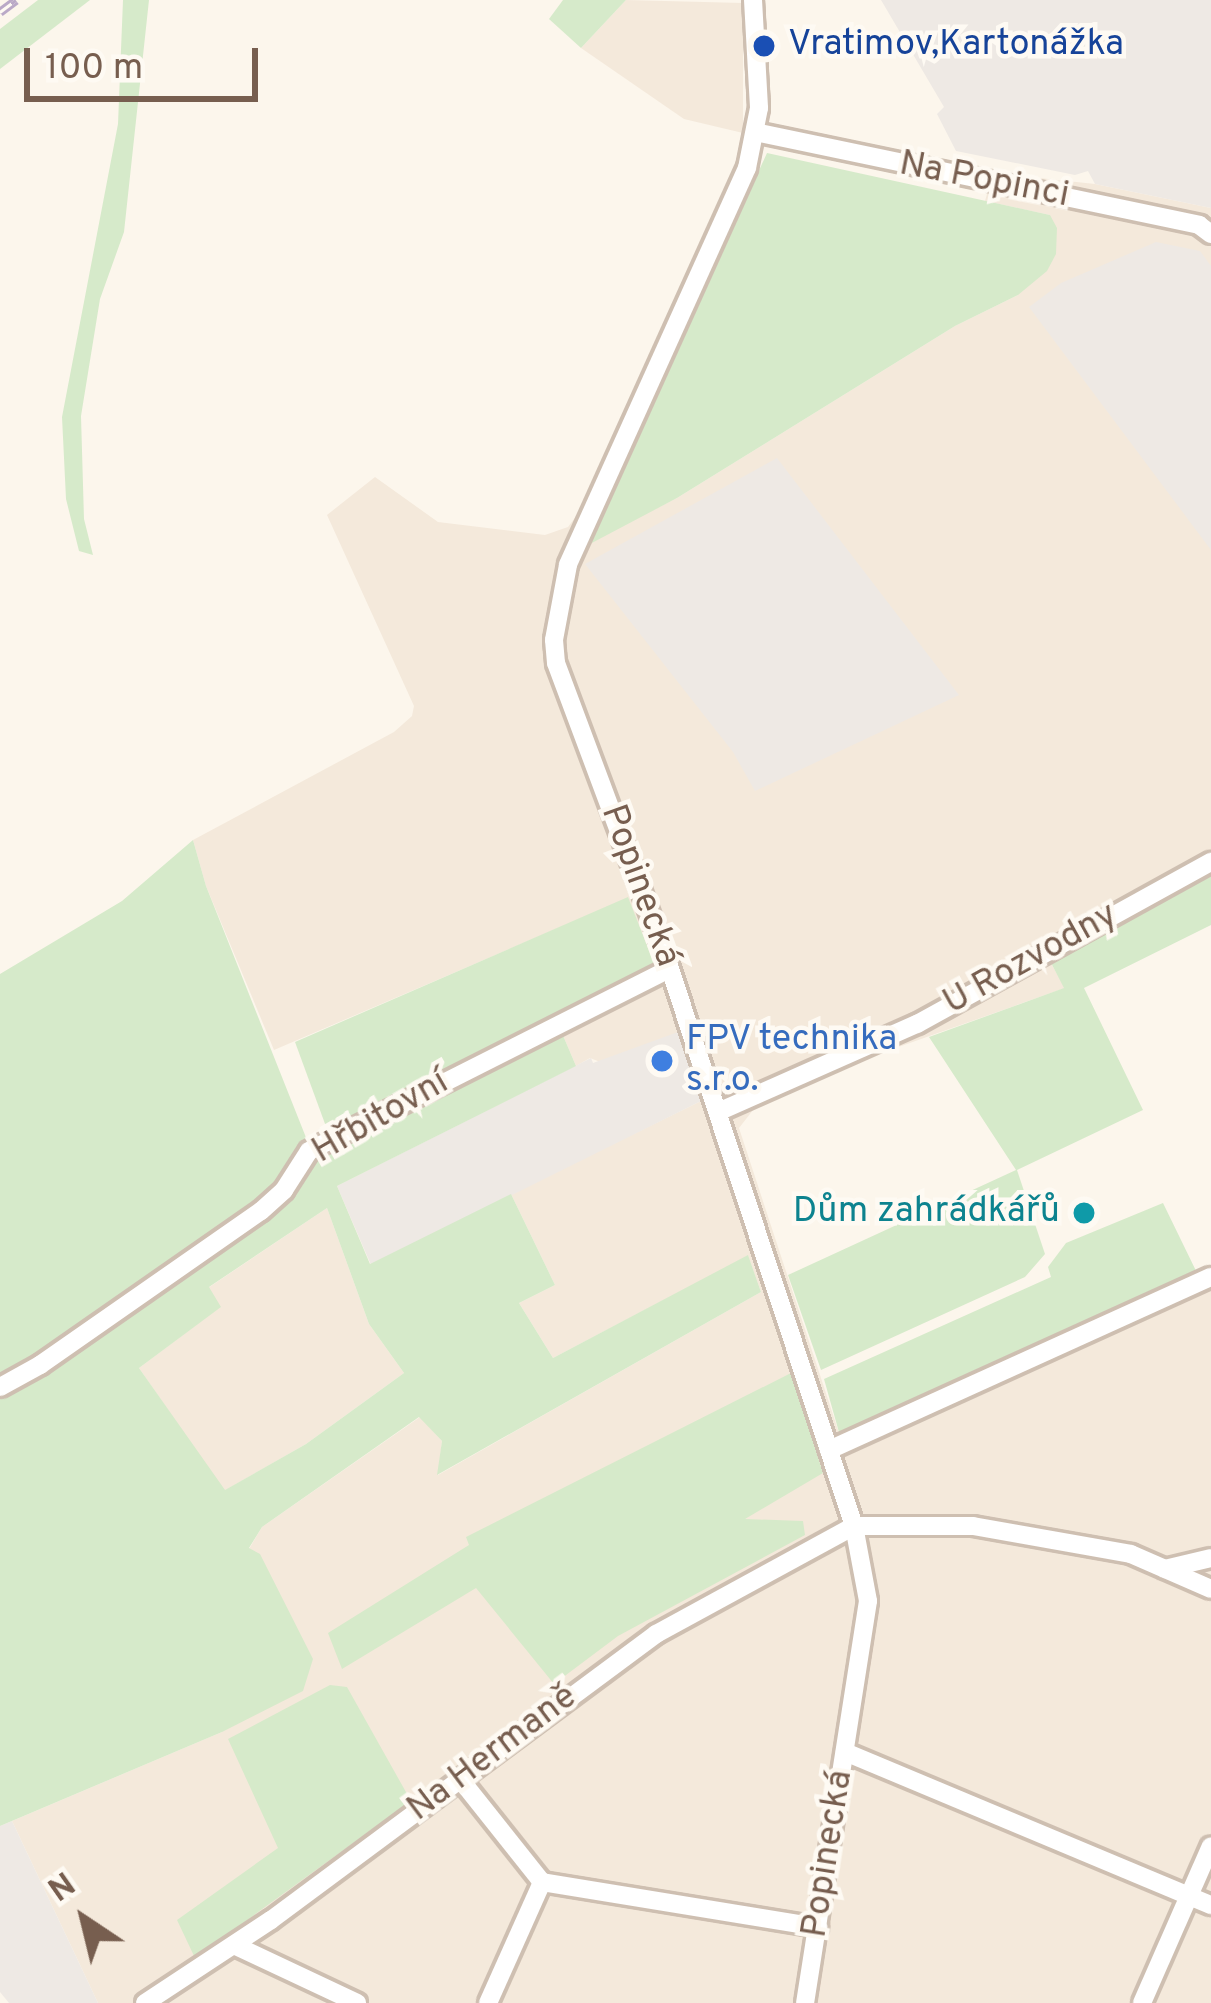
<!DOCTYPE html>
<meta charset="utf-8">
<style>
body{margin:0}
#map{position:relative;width:1211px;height:2003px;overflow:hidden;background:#fcf6ec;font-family:Overpass,sans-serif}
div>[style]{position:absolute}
.residential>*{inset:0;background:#f4e9db}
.industrial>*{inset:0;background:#eee9e4}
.green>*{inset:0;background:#d6eaca}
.roads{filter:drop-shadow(3px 0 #cebfb1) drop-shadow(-3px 0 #cebfb1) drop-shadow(0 3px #cebfb1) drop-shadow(0 -3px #cebfb1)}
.street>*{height:18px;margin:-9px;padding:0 9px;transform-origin:9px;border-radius:9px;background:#fff}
.rail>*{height:9px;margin-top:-4.5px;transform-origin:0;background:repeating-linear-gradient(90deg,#fefaf3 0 14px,#baa9c7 0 28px);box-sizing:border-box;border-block:3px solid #baa9c7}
.dots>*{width:33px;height:33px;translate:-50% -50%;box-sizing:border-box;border:6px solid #fefaf3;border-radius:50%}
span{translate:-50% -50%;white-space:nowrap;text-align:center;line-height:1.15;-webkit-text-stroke:9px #fefaf3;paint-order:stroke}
.transit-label{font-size:36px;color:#164399}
.left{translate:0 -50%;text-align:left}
.street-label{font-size:36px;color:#775e4f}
.shop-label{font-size:36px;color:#366cbe}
.culture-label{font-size:36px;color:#0d838f}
.right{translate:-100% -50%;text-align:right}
.north{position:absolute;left:24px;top:1859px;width:120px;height:120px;-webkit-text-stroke:9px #fefaf3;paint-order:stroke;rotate:325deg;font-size:33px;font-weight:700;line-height:48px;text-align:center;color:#775e4f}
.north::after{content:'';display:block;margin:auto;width:42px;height:54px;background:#775e4f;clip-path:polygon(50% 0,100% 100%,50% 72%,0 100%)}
.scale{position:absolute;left:24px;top:48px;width:234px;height:54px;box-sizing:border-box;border:6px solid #775e4f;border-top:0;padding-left:15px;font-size:36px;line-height:42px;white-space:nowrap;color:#775e4f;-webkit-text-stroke:9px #fefaf3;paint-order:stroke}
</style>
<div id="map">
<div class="residential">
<div style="clip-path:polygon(626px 0,743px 3px,743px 133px,684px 119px,581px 48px)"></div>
<div style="clip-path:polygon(993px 173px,1095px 184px,1211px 208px,1211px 869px,1048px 958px,1065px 988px,811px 1078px,757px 1105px,739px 1128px,840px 1436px,1211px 1273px,1211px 2003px,98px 2003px,12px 1821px,222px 1732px,249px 1549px,262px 1527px,420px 1417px,442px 1441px,438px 1475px,761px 1292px,748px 1256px,553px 1358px,519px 1303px,555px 1285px,511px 1194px,701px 1101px,590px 1058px,576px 1066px,559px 1026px,658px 977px,628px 898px,274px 1050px,206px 886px,193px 840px,394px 732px,412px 716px,414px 706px,327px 515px,375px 477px,438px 522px,545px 535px,568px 527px,580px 511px,602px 516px,589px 542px,677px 498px,955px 326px,1018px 295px,1050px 215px,985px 201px)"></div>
<div style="clip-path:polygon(327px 1208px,369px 1324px,404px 1373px,306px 1444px,224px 1491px,139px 1368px,220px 1307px,208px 1288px)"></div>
</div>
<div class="industrial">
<div style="clip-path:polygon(881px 0,1211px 0,1211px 208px,1095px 184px,1088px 171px,1075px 175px,956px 151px,937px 114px,944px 107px)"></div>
<div style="clip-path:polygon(1156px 242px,1200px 251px,1211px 266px,1211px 550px,1029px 307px,1061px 283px)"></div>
<div style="clip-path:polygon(777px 458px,959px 695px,755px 791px,733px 752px,585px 564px)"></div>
<div style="clip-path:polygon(678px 1032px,701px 1101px,371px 1265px,337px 1186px,591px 1058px,593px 1063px)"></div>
<div style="clip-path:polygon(12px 1821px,98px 2003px,9px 2003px,0 1992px,0 1826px)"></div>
</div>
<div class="green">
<div style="clip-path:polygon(38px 0,90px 0,0 69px,0 29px)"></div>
<div style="clip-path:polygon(123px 0,149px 0,124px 232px,100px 299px,81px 416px,84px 519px,93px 555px,79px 551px,66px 499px,62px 417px,118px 124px)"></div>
<div style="clip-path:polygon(563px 0,626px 0,581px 48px,549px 19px)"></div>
<div style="clip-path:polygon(767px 153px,1050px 215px,1057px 228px,1056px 254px,1047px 271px,1018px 295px,955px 326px,677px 498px,588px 545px)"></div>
<div style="clip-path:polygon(evenodd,193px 840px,206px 886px,309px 1145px,559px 1026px,576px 1066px,337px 1186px,370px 1264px,511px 1194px,555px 1285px,519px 1303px,553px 1358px,748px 1255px,761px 1292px,437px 1475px,442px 1441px,419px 1417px,262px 1527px,249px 1548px,260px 1554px,313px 1659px,303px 1691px,222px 1732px,0 1826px,0 1396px,37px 1361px,0 1381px,0 974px,122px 901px,193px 840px,327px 1208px,369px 1324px,404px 1373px,306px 1444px,225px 1490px,139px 1368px,221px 1307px,209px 1287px,327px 1208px)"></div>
<div style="clip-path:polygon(1211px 869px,1211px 925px,1084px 988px,1143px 1110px,1017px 1170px,1045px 1254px,1025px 1277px,821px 1370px,788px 1275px,1016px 1170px,929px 1037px,1064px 988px,1048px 957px)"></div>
<div style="clip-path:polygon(628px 897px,655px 966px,328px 1132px,295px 1042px)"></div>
<div style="clip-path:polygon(1163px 1203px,1199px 1277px,840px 1436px,824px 1379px,1051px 1277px,1048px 1267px,1066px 1243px)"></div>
<div style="clip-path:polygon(791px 1373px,823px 1473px,745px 1519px,803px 1521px,805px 1535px,618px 1636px,554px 1684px,476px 1588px,342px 1669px,328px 1633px,469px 1545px,466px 1537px)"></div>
<div style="clip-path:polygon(330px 1685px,347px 1687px,411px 1801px,195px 1958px,177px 1920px,278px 1848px,228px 1739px)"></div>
</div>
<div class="roads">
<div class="street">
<div style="left:753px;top:0;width:108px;rotate:86.8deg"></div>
<div style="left:759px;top:108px;width:61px;rotate:101.3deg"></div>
<div style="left:747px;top:168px;width:435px;rotate:114.3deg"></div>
<div style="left:568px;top:565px;width:76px;rotate:100.6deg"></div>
<div style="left:554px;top:640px;width:23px;rotate:85deg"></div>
<div style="left:556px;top:663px;width:317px;rotate:69.5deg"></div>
<div style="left:667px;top:960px;width:596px;rotate:71.72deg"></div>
<div style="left:854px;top:1526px;width:76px;rotate:79.4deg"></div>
<div style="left:868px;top:1601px;width:407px;rotate:98.9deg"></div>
<div style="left:755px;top:132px;width:454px;rotate:11.8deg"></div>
<div style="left:1199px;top:225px;width:15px;rotate:37deg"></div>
<div style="left:718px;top:1112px;width:218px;rotate:-23.9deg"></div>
<div style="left:917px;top:1024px;width:336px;rotate:-28.9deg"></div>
<div style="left:0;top:1387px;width:46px;rotate:-28.8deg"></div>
<div style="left:40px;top:1365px;width:269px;rotate:-34.9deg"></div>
<div style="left:261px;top:1211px;width:31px;rotate:-42deg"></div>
<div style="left:284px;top:1190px;width:46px;rotate:-57.3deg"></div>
<div style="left:309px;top:1151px;width:404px;rotate:-26.8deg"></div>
<div style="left:829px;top:1450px;width:419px;rotate:-24.4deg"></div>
<div style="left:1165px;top:1569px;width:47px;rotate:-13.4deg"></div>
<div style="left:845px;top:1752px;width:397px;rotate:22.7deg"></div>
<div style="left:460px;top:1779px;width:132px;rotate:51.5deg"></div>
<div style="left:542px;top:1882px;width:280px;rotate:9.3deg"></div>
<div style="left:234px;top:1945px;width:136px;rotate:25.2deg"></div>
<div style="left:145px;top:2003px;width:151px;rotate:-33.4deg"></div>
<div style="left:271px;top:1920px;width:480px;rotate:-36.6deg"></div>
<div style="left:656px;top:1634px;width:226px;rotate:-28.6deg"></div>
<div style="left:854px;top:1526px;width:119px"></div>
<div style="left:973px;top:1526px;width:160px;rotate:10deg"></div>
<div style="left:1131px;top:1554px;width:87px;rotate:23.6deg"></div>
<div style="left:488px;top:2003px;width:133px;rotate:-65.9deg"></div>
<div style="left:1142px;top:2003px;width:171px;rotate:-66.3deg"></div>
</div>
</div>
<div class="rail">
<div style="left:0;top:12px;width:20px;rotate:-37deg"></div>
</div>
<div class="dots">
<div style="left:764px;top:46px;background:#1a4fb4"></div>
<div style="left:662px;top:1061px;background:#3f7fe0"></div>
<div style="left:1084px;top:1213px;background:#0f9aa8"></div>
</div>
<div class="transit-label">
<span class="left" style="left:788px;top:46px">Vratimov,Kartonážka</span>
</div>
<div class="street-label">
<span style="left:984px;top:181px;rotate:11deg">Na Popinci</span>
<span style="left:639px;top:886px;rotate:70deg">Popinecká</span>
<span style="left:1031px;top:960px;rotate:-29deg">U Rozvodny</span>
<span style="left:381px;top:1118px;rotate:-30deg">Hřbitovní</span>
<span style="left:493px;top:1754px;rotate:-37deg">Na Hermaně</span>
<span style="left:829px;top:1854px;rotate:-81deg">Popinecká</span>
</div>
<div class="shop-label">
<span class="left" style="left:686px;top:1061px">FPV technika<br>s.r.o.</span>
</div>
<div class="culture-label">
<span class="right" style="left:1060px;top:1213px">Dům zahrádkářů</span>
</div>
<div class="north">N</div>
<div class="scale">100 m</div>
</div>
